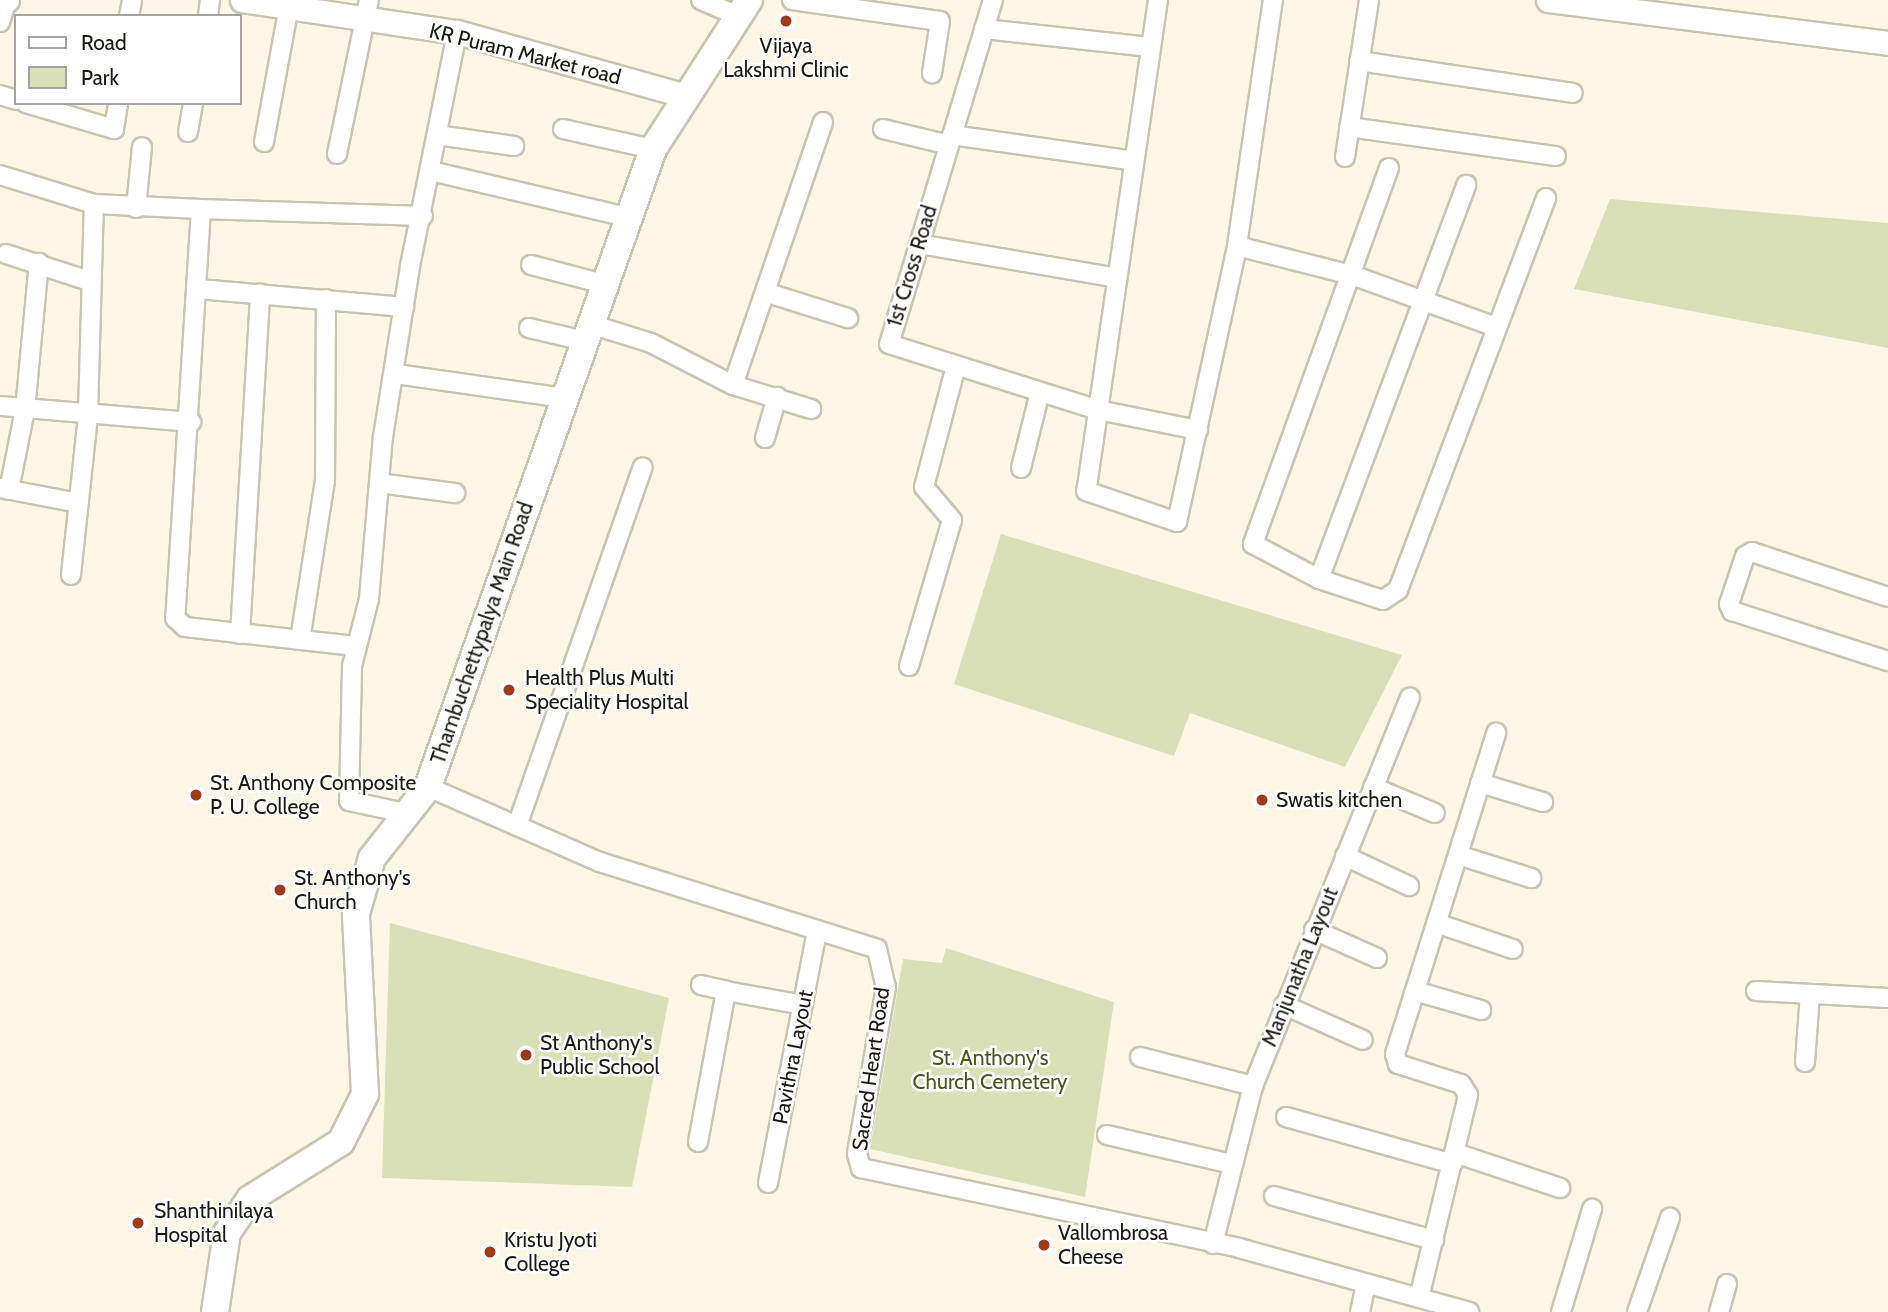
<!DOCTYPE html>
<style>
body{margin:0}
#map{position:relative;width:1888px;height:1312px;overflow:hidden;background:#fcf7e5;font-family:Cabin,sans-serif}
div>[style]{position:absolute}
.green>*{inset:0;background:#d9e0b8}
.roads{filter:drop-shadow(2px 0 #c8c4b2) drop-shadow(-2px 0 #c8c4b2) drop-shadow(0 2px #c8c4b2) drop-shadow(0 -2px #c8c4b2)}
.minor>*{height:18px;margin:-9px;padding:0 9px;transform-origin:9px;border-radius:9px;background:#fff}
.tertiary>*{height:23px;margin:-11.5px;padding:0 11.5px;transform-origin:11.5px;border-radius:11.5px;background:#fff}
.secondary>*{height:26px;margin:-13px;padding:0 13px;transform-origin:13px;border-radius:13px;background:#fff}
.dots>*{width:19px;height:19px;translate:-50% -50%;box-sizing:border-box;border:4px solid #fff;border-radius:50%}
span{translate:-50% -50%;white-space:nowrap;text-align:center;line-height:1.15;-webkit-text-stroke:5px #fff;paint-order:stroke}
.poi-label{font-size:21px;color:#1b1913}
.left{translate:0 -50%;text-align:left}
.street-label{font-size:21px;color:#1b1913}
.park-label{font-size:21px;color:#4e5617}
.legend{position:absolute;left:14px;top:14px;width:228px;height:91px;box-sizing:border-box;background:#fff;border:2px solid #a4a3a1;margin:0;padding:9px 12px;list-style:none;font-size:21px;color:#1b1913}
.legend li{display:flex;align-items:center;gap:14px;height:35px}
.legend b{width:35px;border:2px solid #a4a3a1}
</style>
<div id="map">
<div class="green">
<div style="clip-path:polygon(1610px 199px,1888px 223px,1888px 348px,1574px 289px)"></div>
<div style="clip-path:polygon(1001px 534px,1402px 655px,1345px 767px,1190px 713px,1174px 756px,954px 684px)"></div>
<div style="clip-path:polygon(390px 923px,669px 998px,632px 1187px,382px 1178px)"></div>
<div style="clip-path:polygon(946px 948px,1114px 1002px,1085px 1197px,870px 1149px,903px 959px,942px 963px)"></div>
</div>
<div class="roads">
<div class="minor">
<div style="left:701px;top:0;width:40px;rotate:23.4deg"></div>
<div style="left:792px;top:0;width:149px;rotate:8.1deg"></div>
<div style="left:940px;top:21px;width:53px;rotate:98.7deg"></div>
<div style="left:993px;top:0;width:359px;rotate:106.8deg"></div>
<div style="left:889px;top:344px;width:219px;rotate:17.5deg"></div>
<div style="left:1098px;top:410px;width:102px;rotate:11.3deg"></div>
<div style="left:1158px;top:0;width:496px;rotate:98.3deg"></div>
<div style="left:1086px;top:491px;width:96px;rotate:18.8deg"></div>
<div style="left:1177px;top:522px;width:282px;rotate:-77.7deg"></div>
<div style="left:1237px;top:246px;width:249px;rotate:-81.7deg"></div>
<div style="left:129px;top:16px;width:16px;rotate:-79deg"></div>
<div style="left:208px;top:16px;width:16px;rotate:-83deg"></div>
<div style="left:0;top:22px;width:21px;rotate:-73deg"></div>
<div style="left:984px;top:29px;width:167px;rotate:6.2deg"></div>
<div style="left:1359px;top:61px;width:216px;rotate:8.5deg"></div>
<div style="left:0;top:95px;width:17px;rotate:17deg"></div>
<div style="left:26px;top:103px;width:92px;rotate:16.5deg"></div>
<div style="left:114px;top:129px;width:26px;rotate:-81deg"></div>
<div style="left:1349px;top:127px;width:209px;rotate:8deg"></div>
<div style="left:563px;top:129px;width:92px;rotate:12.5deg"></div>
<div style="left:883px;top:129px;width:68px;rotate:13.6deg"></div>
<div style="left:188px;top:132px;width:29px;rotate:-80deg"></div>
<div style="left:437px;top:135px;width:78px;rotate:8.1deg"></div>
<div style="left:952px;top:135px;width:184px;rotate:8.1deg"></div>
<div style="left:264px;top:142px;width:144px;rotate:-79.6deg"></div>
<div style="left:337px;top:154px;width:157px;rotate:-78.3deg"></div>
<div style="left:1345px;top:157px;width:159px;rotate:-81.3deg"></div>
<div style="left:1389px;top:168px;width:400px;rotate:109.9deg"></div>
<div style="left:1253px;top:544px;width:75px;rotate:27.9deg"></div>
<div style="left:1319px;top:579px;width:67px;rotate:18.2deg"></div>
<div style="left:1383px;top:600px;width:18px;rotate:-34deg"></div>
<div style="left:1398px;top:590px;width:419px;rotate:-69.3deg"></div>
<div style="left:431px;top:171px;width:201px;rotate:13.2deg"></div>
<div style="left:0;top:175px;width:98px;rotate:17.1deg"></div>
<div style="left:94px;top:204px;width:107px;rotate:2.7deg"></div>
<div style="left:201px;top:209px;width:410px;rotate:93.6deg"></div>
<div style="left:175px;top:618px;width:13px;rotate:42deg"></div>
<div style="left:185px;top:627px;width:171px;rotate:6.4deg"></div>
<div style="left:136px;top:208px;width:61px;rotate:-84.4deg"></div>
<div style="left:201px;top:209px;width:222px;rotate:1.8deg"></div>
<div style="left:919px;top:244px;width:201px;rotate:9.7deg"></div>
<div style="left:1237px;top:246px;width:119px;rotate:14.2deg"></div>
<div style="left:1352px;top:275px;width:153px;rotate:19.9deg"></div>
<div style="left:6px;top:254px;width:87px;rotate:18deg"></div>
<div style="left:531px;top:265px;width:75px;rotate:14.6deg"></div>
<div style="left:199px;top:289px;width:206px;rotate:5deg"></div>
<div style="left:768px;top:293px;width:84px;rotate:17.4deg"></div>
<div style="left:590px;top:324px;width:64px;rotate:17.3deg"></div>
<div style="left:651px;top:343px;width:92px;rotate:27.1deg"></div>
<div style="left:733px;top:385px;width:82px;rotate:17.1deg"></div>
<div style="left:529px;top:328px;width:57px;rotate:13.3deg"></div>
<div style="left:396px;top:374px;width:170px;rotate:8.1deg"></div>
<div style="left:733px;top:385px;width:278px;rotate:-71.1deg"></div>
<div style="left:0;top:406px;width:192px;rotate:4.8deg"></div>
<div style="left:765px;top:438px;width:43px;rotate:-73.7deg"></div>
<div style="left:1021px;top:468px;width:78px;rotate:-76deg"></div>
<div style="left:379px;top:483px;width:77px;rotate:7.5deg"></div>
<div style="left:0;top:488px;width:80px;rotate:10.8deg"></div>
<div style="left:9px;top:490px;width:82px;rotate:-78.7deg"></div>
<div style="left:25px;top:410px;width:148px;rotate:-84.6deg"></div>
<div style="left:71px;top:575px;width:161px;rotate:-83.9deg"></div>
<div style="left:88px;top:415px;width:211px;rotate:-88.4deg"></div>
<div style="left:1319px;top:579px;width:421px;rotate:-69.5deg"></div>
<div style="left:1888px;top:597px;width:143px;rotate:-161.7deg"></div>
<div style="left:1752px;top:552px;width:8px;rotate:150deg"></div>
<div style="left:1745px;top:556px;width:51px;rotate:108.4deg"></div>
<div style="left:1729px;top:604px;width:8px;rotate:67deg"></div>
<div style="left:1732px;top:611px;width:164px;rotate:17.8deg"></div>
<div style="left:240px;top:634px;width:341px;rotate:-86.6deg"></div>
<div style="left:300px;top:640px;width:161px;rotate:-81.1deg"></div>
<div style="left:325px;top:481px;width:182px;rotate:-89.7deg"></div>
<div style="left:909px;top:666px;width:152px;rotate:-73.6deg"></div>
<div style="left:952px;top:520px;width:43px;rotate:-130.3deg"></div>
<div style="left:924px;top:487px;width:125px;rotate:-75.2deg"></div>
<div style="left:1480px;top:783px;width:66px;rotate:16.8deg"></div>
<div style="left:428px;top:787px;width:188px;rotate:23.6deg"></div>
<div style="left:600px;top:862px;width:290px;rotate:17.4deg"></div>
<div style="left:877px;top:949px;width:39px;rotate:77deg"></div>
<div style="left:886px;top:987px;width:169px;rotate:99.9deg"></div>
<div style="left:857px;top:1154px;width:15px;rotate:74deg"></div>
<div style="left:861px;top:1168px;width:386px;rotate:11.9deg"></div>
<div style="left:1239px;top:1248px;width:239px;rotate:15.5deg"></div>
<div style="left:1373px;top:787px;width:67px;rotate:22.8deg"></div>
<div style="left:410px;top:814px;width:62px;rotate:-168deg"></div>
<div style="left:349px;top:801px;width:135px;rotate:-88.7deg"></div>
<div style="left:352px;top:666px;width:69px;rotate:-75.8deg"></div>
<div style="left:369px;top:599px;width:163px;rotate:-85.1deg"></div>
<div style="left:383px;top:437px;width:173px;rotate:-81deg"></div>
<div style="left:410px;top:266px;width:239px;rotate:-78.6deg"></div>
<div style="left:517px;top:826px;width:380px;rotate:-70.7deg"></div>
<div style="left:1458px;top:855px;width:77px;rotate:17.5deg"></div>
<div style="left:1345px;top:856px;width:71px;rotate:25.1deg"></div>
<div style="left:1436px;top:923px;width:81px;rotate:18.7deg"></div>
<div style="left:1314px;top:930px;width:69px;rotate:24deg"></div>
<div style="left:701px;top:985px;width:26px;rotate:13deg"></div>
<div style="left:1415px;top:991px;width:69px;rotate:16.1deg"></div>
<div style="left:1756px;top:991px;width:132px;rotate:3deg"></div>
<div style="left:1284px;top:1005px;width:86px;rotate:23.9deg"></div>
<div style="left:1140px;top:1057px;width:117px;rotate:14.4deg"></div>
<div style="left:1805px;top:1062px;width:68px;rotate:-85.8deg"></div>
<div style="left:1286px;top:1117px;width:173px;rotate:15.7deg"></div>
<div style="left:1107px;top:1135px;width:128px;rotate:13.1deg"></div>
<div style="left:698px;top:1142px;width:154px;rotate:-79.5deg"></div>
<div style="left:726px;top:991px;width:78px;rotate:10.3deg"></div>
<div style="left:1455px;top:1153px;width:111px;rotate:18.4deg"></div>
<div style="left:768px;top:1183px;width:258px;rotate:-79deg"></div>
<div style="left:1274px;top:1196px;width:166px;rotate:15.4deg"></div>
<div style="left:1213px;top:1244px;width:163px;rotate:-75.8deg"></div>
<div style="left:1253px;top:1086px;width:419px;rotate:-68deg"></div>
<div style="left:1419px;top:1298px;width:209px;rotate:-76.4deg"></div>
<div style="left:1468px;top:1095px;width:13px;rotate:-122deg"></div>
<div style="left:1461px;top:1084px;width:66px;rotate:-162.4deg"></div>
<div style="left:1398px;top:1064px;width:10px;rotate:-107deg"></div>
<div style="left:1395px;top:1054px;width:337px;rotate:-72.5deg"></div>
<div style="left:1360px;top:1312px;width:29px;rotate:-78deg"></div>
<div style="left:1561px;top:1312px;width:108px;rotate:-73.2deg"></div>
<div style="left:1637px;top:1312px;width:100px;rotate:-70.7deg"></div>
<div style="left:1719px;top:1312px;width:29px;rotate:-74deg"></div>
</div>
<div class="tertiary">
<div style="left:242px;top:0;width:217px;rotate:8.5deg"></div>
<div style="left:457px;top:32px;width:234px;rotate:15.6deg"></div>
<div style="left:1548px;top:0;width:343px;rotate:7.2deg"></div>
<div style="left:0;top:1px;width:7px;rotate:-8deg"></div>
</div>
<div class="secondary">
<div style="left:215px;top:1312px;width:80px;rotate:-81.4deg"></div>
<div style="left:227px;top:1233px;width:41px;rotate:-55.9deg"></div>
<div style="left:250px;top:1199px;width:107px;rotate:-32.1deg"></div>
<div style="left:341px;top:1142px;width:54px;rotate:-63.4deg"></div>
<div style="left:365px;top:1094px;width:180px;rotate:-92.9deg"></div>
<div style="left:356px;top:914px;width:58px;rotate:-74.1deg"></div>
<div style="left:372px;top:858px;width:90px;rotate:-51.7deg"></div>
<div style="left:428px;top:787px;width:677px;rotate:-70.57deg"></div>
<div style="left:653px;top:149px;width:177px;rotate:-57.2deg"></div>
</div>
</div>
<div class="dots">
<div style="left:786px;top:21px;background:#a13a18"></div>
<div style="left:509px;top:690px;background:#a13a18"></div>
<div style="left:196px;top:795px;background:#a13a18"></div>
<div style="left:1262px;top:800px;background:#a13a18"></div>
<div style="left:280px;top:890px;background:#a13a18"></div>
<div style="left:526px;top:1055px;background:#a13a18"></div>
<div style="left:138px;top:1223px;background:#a13a18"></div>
<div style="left:1044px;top:1245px;background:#a13a18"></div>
<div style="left:490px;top:1252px;background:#a13a18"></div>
</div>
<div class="poi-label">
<span style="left:786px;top:58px">Vijaya<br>Lakshmi Clinic</span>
<span class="left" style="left:525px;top:690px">Health Plus Multi<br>Speciality Hospital</span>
<span class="left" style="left:210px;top:795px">St. Anthony Composite<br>P. U. College</span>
<span class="left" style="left:1276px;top:800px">Swatis kitchen</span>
<span class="left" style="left:294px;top:890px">St. Anthony's<br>Church</span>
<span class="left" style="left:540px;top:1055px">St Anthony's<br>Public School</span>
<span class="left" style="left:154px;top:1223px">Shanthinilaya<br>Hospital</span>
<span class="left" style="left:1058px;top:1245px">Vallombrosa<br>Cheese</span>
<span class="left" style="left:504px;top:1252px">Kristu Jyoti<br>College</span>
</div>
<div class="street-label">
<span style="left:525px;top:54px;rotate:14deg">KR Puram Market road</span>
<span style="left:912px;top:266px;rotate:-73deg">1st Cross Road</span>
<span style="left:482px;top:633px;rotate:-71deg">Thambuchettypalya Main Road</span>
<span style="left:1300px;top:967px;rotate:-68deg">Manjunatha Layout</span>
<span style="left:793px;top:1057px;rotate:-79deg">Pavithra Layout</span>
<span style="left:871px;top:1069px;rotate:-82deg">Sacred Heart Road</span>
</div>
<div class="park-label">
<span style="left:990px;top:1070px">St. Anthony's<br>Church Cemetery</span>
</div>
<ul class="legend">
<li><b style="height:9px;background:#fff"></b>Road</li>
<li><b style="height:19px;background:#d9e0b8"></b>Park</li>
</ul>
</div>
